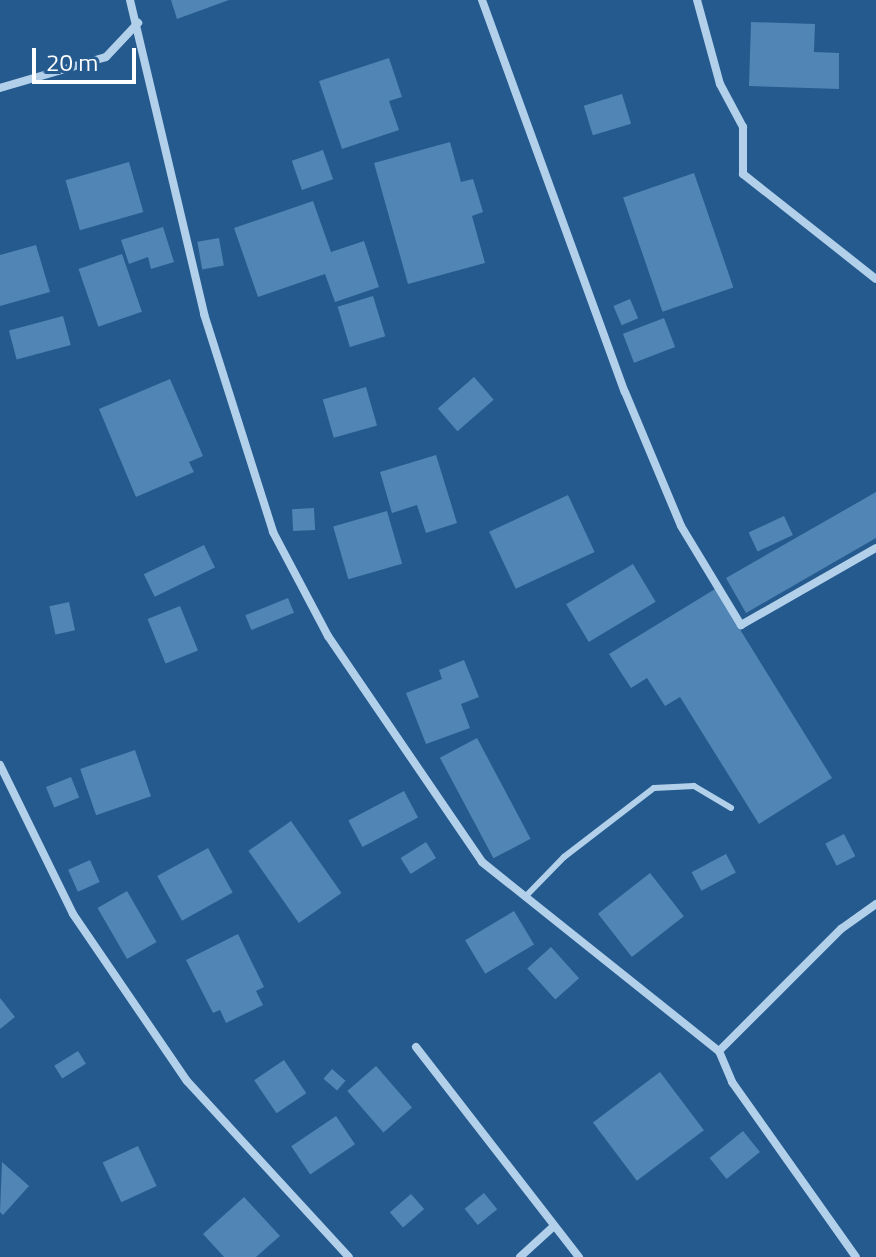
<!DOCTYPE html>
<style>
body{margin:0}
#map{position:relative;width:876px;height:1257px;overflow:hidden;background:#245a8d;font-family:"Titillium Web",sans-serif}
div>[style]{position:absolute}
.building>*{inset:0;background:#5085b6;transform-origin:0 0}
.lane>*{height:6px;margin:-3px;padding:0 3px;transform-origin:3px;border-radius:3px;background:#b3d0eb}
.street>*{height:8px;margin:-4px;padding:0 4px;transform-origin:4px;border-radius:4px;background:#b3d0eb}
span{translate:-50% -50%;white-space:nowrap;text-align:center;line-height:1.15;-webkit-text-stroke:6px #245a8d;paint-order:stroke}
.scale{position:absolute;left:32px;top:48px;width:104px;height:36px;box-sizing:border-box;border:4px solid #fff;border-top:0;padding-left:10px;font-size:24px;line-height:28px;white-space:nowrap;color:#fff;-webkit-text-stroke:6px #245a8d;paint-order:stroke}
</style>
<div id="map">
<div class="building">
<div style="clip-path:polygon(171px 0,229px 0,177px 19px)"></div>
<div style="clip-path:polygon(751px 22px,815px 24px,814px 52px,839px 53px,839px 89px,749px 86px)"></div>
<div style="clip-path:polygon(389px 58px,402px 97px,389px 101px,399px 130px,342px 149px,319px 81px)"></div>
<div style="left:622px;top:94px;width:31px;height:40px;rotate:73deg"></div>
<div style="clip-path:polygon(450px 142px,461px 182px,473px 179px,478px 195px,483px 212px,472px 216px,485px 263px,408px 284px,374px 163px)"></div>
<div style="left:323px;top:150px;width:31px;height:33px;rotate:71deg"></div>
<div style="left:129px;top:162px;width:52px;height:66px;rotate:74deg"></div>
<div style="left:694px;top:173px;width:121px;height:75px;rotate:71deg"></div>
<div style="clip-path:polygon(313px 201px,331px 252px,364px 241px,379px 287px,335px 302px,325px 274px,258px 297px,234px 228px)"></div>
<div style="clip-path:polygon(163px 227px,174px 262px,151px 269px,148px 257px,129px 264px,121px 240px)"></div>
<div style="left:219px;top:238px;width:28px;height:22px;rotate:80deg"></div>
<div style="clip-path:polygon(36px 245px,50px 292px,0 306px,0 255px)"></div>
<div style="left:122px;top:254px;width:61px;height:46px;rotate:71deg"></div>
<div style="left:373px;top:296px;width:42px;height:37px;rotate:73deg"></div>
<div style="left:630px;top:299px;width:21px;height:18px;rotate:67deg"></div>
<div style="left:63px;top:316px;width:30px;height:56px;rotate:75deg"></div>
<div style="left:664px;top:318px;width:31px;height:44px;rotate:69deg"></div>
<div style="left:474px;top:377px;width:30px;height:48px;rotate:49deg"></div>
<div style="clip-path:polygon(170px 379px,203px 456px,189px 462px,194px 472px,136px 497px,99px 409px)"></div>
<div style="left:366px;top:387px;width:40px;height:45px;rotate:74deg"></div>
<div style="clip-path:polygon(436px 455px,457px 523px,426px 533px,417px 505px,392px 513px,380px 472px)"></div>
<div style="clip-path:polygon(876px 492px,876px 538px,746px 613px,726px 578px)"></div>
<div style="left:568px;top:495px;width:63px;height:87px;rotate:65deg"></div>
<div style="left:314px;top:508px;width:22px;height:22px;rotate:87deg"></div>
<div style="left:387px;top:511px;width:55px;height:56px;rotate:74deg"></div>
<div style="left:784px;top:516px;width:21px;height:39px;rotate:65deg"></div>
<div style="left:204px;top:545px;width:25px;height:67px;rotate:64deg"></div>
<div style="left:633px;top:564px;width:44px;height:78px;rotate:59deg"></div>
<div style="clip-path:polygon(715px 589px,832px 778px,759px 824px,680px 697px,665px 706px,647px 678px,631px 688px,609px 654px)"></div>
<div style="left:288px;top:598px;width:16px;height:46px;rotate:68deg"></div>
<div style="left:69px;top:602px;width:29px;height:20px;rotate:78deg"></div>
<div style="left:180px;top:606px;width:48px;height:35px;rotate:68deg"></div>
<div style="clip-path:polygon(464px 660px,479px 697px,461px 704px,470px 728px,426px 744px,406px 693px,442px 679px,439px 670px)"></div>
<div style="left:477px;top:738px;width:114px;height:42px;rotate:62deg"></div>
<div style="left:135px;top:750px;width:49px;height:58px;rotate:71deg"></div>
<div style="left:71px;top:777px;width:22px;height:27px;rotate:68deg"></div>
<div style="left:404px;top:791px;width:30px;height:63px;rotate:62deg"></div>
<div style="left:291px;top:821px;width:88px;height:52px;rotate:55deg"></div>
<div style="left:844px;top:834px;width:25px;height:21px;rotate:63deg"></div>
<div style="left:426px;top:842px;width:19px;height:30px;rotate:58deg"></div>
<div style="left:208px;top:848px;width:51px;height:58px;rotate:61deg"></div>
<div style="left:726px;top:854px;width:21px;height:39px;rotate:62deg"></div>
<div style="left:90px;top:860px;width:24px;height:24px;rotate:66deg"></div>
<div style="left:650px;top:873px;width:55px;height:66px;rotate:52deg"></div>
<div style="left:127px;top:891px;width:59px;height:34px;rotate:60deg"></div>
<div style="left:514px;top:911px;width:39px;height:57px;rotate:59deg"></div>
<div style="clip-path:polygon(238px 934px,264px 987px,256px 991px,263px 1005px,226px 1023px,220px 1010px,213px 1013px,186px 960px)"></div>
<div style="left:551px;top:947px;width:42px;height:32px;rotate:48deg"></div>
<div style="clip-path:polygon(0 998px,15px 1017px,0 1029px)"></div>
<div style="left:78px;top:1051px;width:15px;height:28px;rotate:58deg"></div>
<div style="left:284px;top:1060px;width:40px;height:36px;rotate:56deg"></div>
<div style="left:376px;top:1066px;width:55px;height:38px;rotate:49deg"></div>
<div style="left:332px;top:1069px;width:18px;height:13px;rotate:41deg"></div>
<div style="left:660px;top:1072px;width:73px;height:84px;rotate:53deg"></div>
<div style="left:336px;top:1116px;width:34px;height:54px;rotate:56deg"></div>
<div style="left:743px;top:1131px;width:27px;height:43px;rotate:51deg"></div>
<div style="left:138px;top:1146px;width:44px;height:39px;rotate:65deg"></div>
<div style="clip-path:polygon(2px 1162px,29px 1186px,3px 1215px,0 1212px)"></div>
<div style="left:484px;top:1193px;width:21px;height:25px;rotate:51deg"></div>
<div style="left:411px;top:1194px;width:20px;height:28px;rotate:49deg"></div>
<div style="clip-path:polygon(244px 1197px,280px 1236px,256px 1257px,224px 1257px,203px 1234px)"></div>
</div>
<div class="lane">
<div style="left:525px;top:897px;width:56px;rotate:-45.7deg"></div>
<div style="left:564px;top:857px;width:113px;rotate:-37.5deg"></div>
<div style="left:654px;top:788px;width:40px;rotate:-2.9deg"></div>
<div style="left:694px;top:786px;width:43px;rotate:30.7deg"></div>
</div>
<div class="street">
<div style="left:130px;top:0;width:323px;rotate:76.7deg"></div>
<div style="left:204px;top:314px;width:229px;rotate:72.4deg"></div>
<div style="left:273px;top:532px;width:118px;rotate:62.1deg"></div>
<div style="left:328px;top:636px;width:273px;rotate:55.7deg"></div>
<div style="left:482px;top:862px;width:303px;rotate:38.6deg"></div>
<div style="left:719px;top:1051px;width:34px;rotate:67deg"></div>
<div style="left:732px;top:1082px;width:214px;rotate:54.7deg"></div>
<div style="left:482px;top:0;width:417px;rotate:70deg"></div>
<div style="left:625px;top:392px;width:145px;rotate:67.3deg"></div>
<div style="left:681px;top:526px;width:116px;rotate:58.8deg"></div>
<div style="left:741px;top:625px;width:155px;rotate:-29.7deg"></div>
<div style="left:697px;top:0;width:87px;rotate:74.7deg"></div>
<div style="left:720px;top:84px;width:49px;rotate:61.9deg"></div>
<div style="left:743px;top:127px;width:47px;rotate:90deg"></div>
<div style="left:743px;top:174px;width:169px;rotate:38.3deg"></div>
<div style="left:0;top:88px;width:110px;rotate:-16.3deg"></div>
<div style="left:106px;top:57px;width:47px;rotate:-46.7deg"></div>
<div style="left:0;top:765px;width:166px;rotate:63.9deg"></div>
<div style="left:73px;top:914px;width:202px;rotate:55.7deg"></div>
<div style="left:187px;top:1081px;width:239px;rotate:47.4deg"></div>
<div style="left:416px;top:1047px;width:266px;rotate:52.2deg"></div>
<div style="left:719px;top:1051px;width:173px;rotate:-45deg"></div>
<div style="left:841px;top:929px;width:43px;rotate:-35.5deg"></div>
<div style="left:520px;top:1257px;width:46px;rotate:-42.4deg"></div>
</div>
<div class="scale">20 m</div>
</div>
